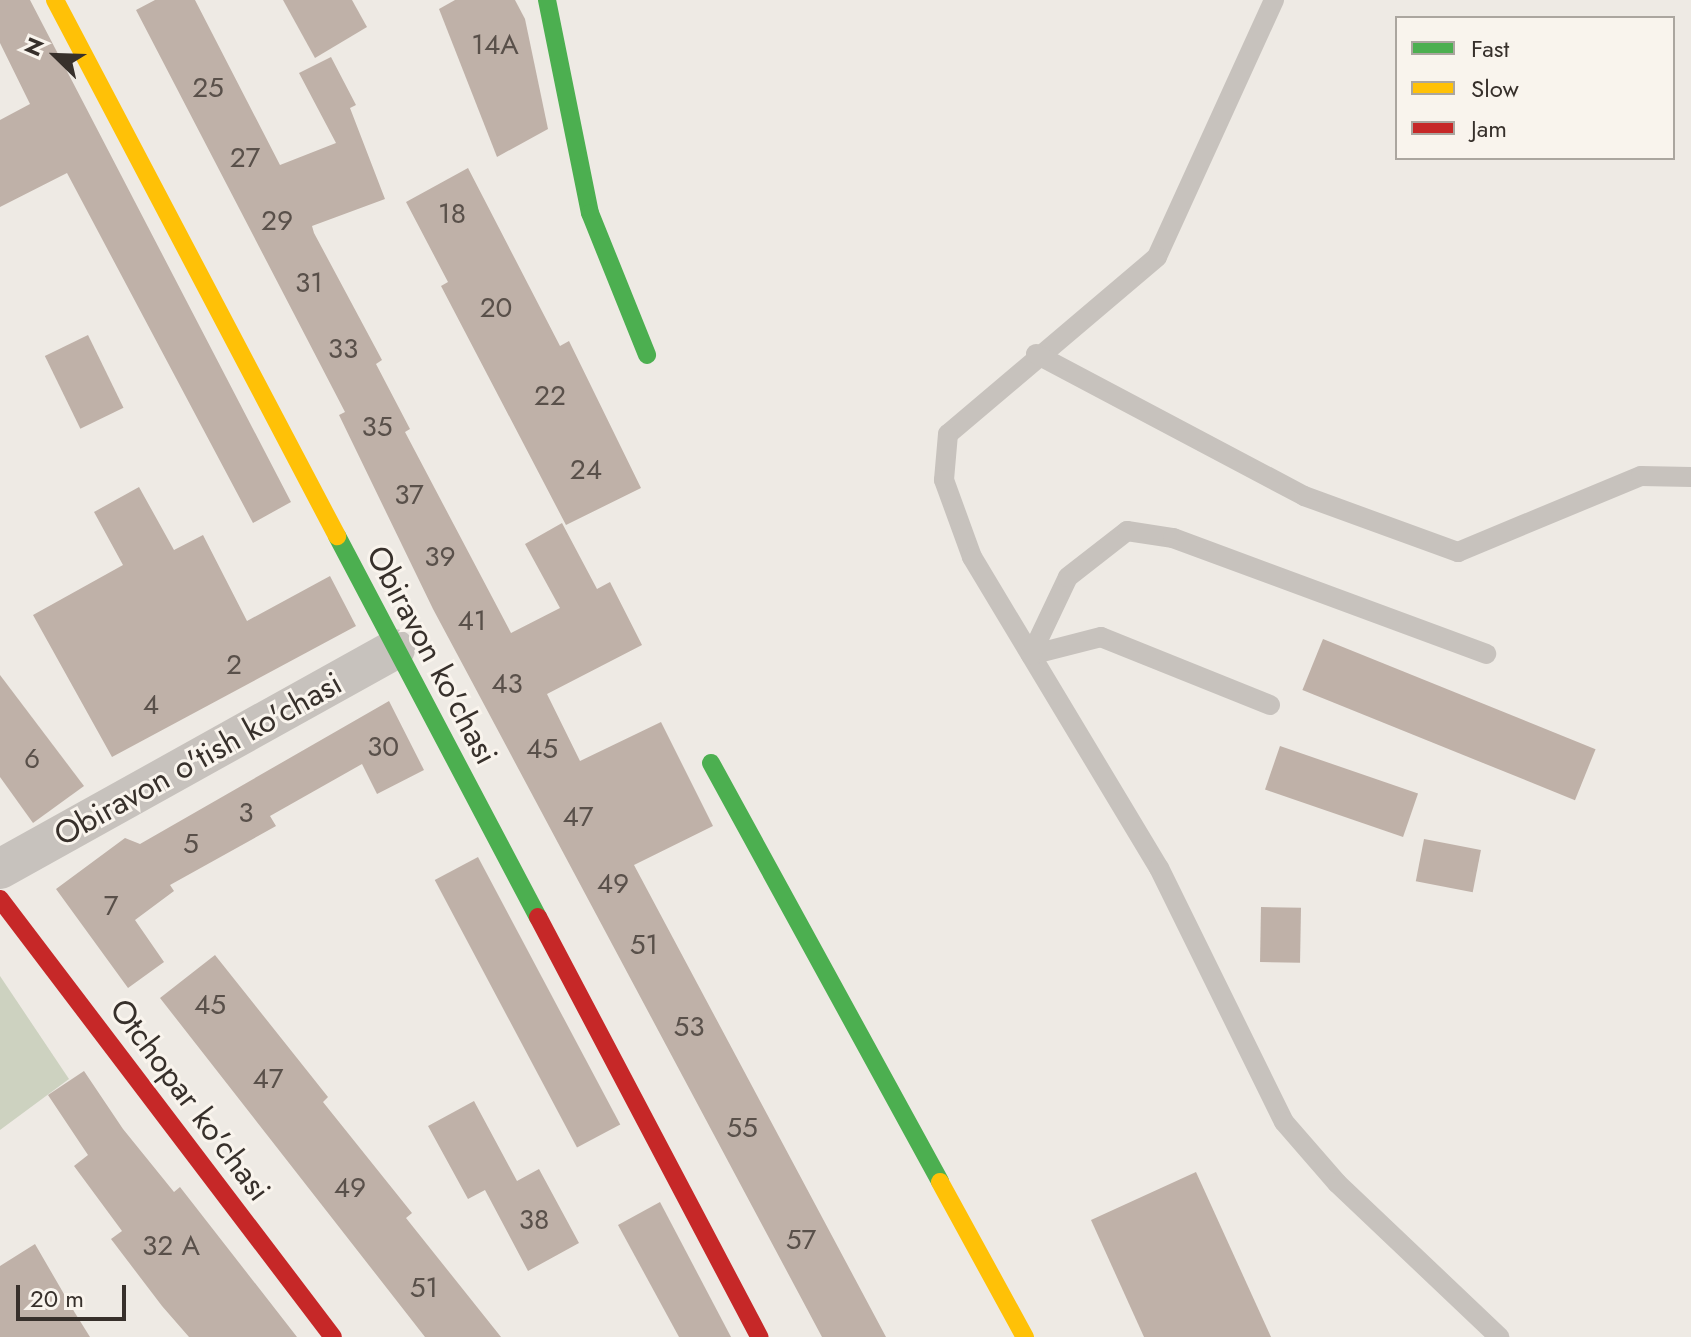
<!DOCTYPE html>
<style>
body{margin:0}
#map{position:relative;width:1691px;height:1337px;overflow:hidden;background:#eeeae4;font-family:Jost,sans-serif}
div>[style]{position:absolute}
.green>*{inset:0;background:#cdd2c0}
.building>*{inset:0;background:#bfb1a8;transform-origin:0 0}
.lane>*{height:20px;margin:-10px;padding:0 10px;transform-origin:10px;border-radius:10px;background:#c7c2bd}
.street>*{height:40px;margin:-20px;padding:0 20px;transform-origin:20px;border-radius:20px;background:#c7c2bd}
.fast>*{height:18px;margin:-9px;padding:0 9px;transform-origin:9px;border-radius:9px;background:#4caf50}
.slow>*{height:18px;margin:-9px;padding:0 9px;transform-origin:9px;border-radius:9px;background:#ffc107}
.jam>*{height:18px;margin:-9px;padding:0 9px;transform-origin:9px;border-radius:9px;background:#c62828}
span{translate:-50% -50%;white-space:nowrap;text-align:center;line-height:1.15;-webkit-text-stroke:6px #f9f4ed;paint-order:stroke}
.number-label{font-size:28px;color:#59504a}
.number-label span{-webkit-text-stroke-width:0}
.street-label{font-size:32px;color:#37302b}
.legend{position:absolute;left:1395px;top:16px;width:280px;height:144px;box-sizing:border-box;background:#f9f4ed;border:2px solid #aba69f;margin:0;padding:10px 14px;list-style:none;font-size:24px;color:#37302b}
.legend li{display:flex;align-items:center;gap:16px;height:40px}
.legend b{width:40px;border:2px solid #aba69f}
.north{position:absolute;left:16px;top:16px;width:80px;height:80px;-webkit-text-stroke:6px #f9f4ed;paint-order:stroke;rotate:293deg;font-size:22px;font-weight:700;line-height:32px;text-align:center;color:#37302b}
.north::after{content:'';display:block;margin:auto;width:28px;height:36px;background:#37302b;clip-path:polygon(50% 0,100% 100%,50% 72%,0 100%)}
.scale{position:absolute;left:16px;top:1285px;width:110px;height:36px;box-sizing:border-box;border:4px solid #37302b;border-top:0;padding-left:10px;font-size:24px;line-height:28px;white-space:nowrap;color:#37302b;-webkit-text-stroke:6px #f9f4ed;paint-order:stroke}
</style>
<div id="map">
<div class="green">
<div style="clip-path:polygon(0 976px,69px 1079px,0 1130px)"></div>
</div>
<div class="building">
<div style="clip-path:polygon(0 0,30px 0,291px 502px,253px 523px,67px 173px,0 207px,0 120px,30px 104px,0 43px)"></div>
<div style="clip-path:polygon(155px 0,195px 0,280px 165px,336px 143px,299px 73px,331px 57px,356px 105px,350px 108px,385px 199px,312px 226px,314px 233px,382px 360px,376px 364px,410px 429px,405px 432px,511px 633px,560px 608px,525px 544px,562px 523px,597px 589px,610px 582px,642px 645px,547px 694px,580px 761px,661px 722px,713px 826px,634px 865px,886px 1337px,822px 1337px,433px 609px,339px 415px,345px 412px,136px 10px)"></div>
<div style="clip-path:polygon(283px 0,352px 0,367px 27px,315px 58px)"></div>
<div style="clip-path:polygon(455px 0,515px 0,525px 19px,548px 129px,497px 157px,439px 9px)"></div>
<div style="clip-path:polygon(468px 168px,560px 346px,569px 341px,641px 488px,566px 525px,441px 286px,448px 282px,406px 202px)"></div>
<div style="left:88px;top:335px;width:81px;height:48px;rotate:64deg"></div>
<div style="clip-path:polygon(139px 487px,174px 550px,203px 535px,247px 621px,330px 576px,356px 626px,112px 757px,33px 615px,123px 565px,94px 512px)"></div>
<div style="left:1323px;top:639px;width:294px;height:55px;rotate:22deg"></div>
<div style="clip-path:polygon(0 675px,84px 786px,33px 823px,0 777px)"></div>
<div style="clip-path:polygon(389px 701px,424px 770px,377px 794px,362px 764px,270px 816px,276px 826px,170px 885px,174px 891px,135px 920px,164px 962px,128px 988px,56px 889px,125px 838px,140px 844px)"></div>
<div style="left:1280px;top:746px;width:146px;height:46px;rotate:19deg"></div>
<div style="left:1424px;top:839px;width:58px;height:43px;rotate:11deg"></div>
<div style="left:478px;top:857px;width:303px;height:49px;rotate:62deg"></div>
<div style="left:1261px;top:907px;width:40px;height:55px;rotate:1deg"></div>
<div style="clip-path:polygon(215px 955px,328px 1097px,323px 1102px,412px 1213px,406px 1218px,501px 1337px,425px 1337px,160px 998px)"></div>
<div style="clip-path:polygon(84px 1071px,123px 1129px,174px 1192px,180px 1187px,297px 1337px,189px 1337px,162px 1306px,111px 1239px,122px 1231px,74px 1166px,88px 1155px,48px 1095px)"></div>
<div style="clip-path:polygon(474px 1101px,517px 1181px,539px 1169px,579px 1243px,528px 1271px,485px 1190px,468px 1199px,428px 1126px)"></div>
<div style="clip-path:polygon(1196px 1172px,1271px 1337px,1144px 1337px,1091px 1220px)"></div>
<div style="clip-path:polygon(660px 1202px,731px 1337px,679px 1337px,618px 1225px)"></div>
<div style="clip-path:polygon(35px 1244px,75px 1313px,90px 1337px,0 1337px,0 1266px)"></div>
</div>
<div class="lane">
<div style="left:1274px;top:0;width:282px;rotate:114.5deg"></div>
<div style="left:1157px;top:257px;width:274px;rotate:139.7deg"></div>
<div style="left:948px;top:434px;width:46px;rotate:95deg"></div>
<div style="left:944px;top:480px;width:82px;rotate:70deg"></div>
<div style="left:972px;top:557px;width:363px;rotate:59deg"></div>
<div style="left:1159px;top:868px;width:283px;rotate:63.8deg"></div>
<div style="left:1284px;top:1122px;width:81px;rotate:49deg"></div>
<div style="left:1337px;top:1183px;width:224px;rotate:43.5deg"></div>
<div style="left:1036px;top:354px;width:303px;rotate:27.9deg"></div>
<div style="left:1304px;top:496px;width:164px;rotate:20deg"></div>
<div style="left:1458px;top:552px;width:198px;rotate:-22.6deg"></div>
<div style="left:1641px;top:476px;width:50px;rotate:1.1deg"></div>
<div style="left:1270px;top:705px;width:182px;rotate:-158.1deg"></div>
<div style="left:1101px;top:637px;width:72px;rotate:165.6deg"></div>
<div style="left:1031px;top:655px;width:86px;rotate:-64.6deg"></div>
<div style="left:1068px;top:577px;width:75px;rotate:-37.9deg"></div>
<div style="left:1127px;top:531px;width:47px;rotate:8.7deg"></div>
<div style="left:1173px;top:538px;width:334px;rotate:20.3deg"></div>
</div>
<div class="street">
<div style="left:0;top:869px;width:452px;rotate:-29.1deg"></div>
</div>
<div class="fast">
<div style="left:547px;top:0;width:217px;rotate:78.6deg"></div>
<div style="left:590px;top:213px;width:153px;rotate:68.1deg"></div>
<div style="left:337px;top:536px;width:431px;rotate:62.2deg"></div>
<div style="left:711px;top:763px;width:477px;rotate:61.3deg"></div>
</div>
<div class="slow">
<div style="left:55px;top:0;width:606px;rotate:62.25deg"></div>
<div style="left:940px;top:1182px;width:177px;rotate:61.3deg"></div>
</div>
<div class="jam">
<div style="left:0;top:899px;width:550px;rotate:52.76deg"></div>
<div style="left:538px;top:917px;width:475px;rotate:62.2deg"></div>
</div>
<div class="number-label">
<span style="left:495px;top:45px">14A</span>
<span style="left:208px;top:88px">25</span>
<span style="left:245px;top:158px">27</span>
<span style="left:452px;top:214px">18</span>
<span style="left:277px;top:221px">29</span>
<span style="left:309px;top:283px">31</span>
<span style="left:496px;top:308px">20</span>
<span style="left:343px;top:349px">33</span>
<span style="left:550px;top:396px">22</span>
<span style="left:377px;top:427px">35</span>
<span style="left:586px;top:470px">24</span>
<span style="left:409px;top:495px">37</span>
<span style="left:440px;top:557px">39</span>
<span style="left:472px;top:621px">41</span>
<span style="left:234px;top:665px">2</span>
<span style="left:507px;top:684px">43</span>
<span style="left:151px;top:705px">4</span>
<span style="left:383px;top:747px">30</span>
<span style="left:542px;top:749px">45</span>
<span style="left:32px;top:759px">6</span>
<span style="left:246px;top:813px">3</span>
<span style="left:578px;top:817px">47</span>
<span style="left:191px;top:844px">5</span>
<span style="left:613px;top:884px">49</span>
<span style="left:111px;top:906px">7</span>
<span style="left:644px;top:945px">51</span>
<span style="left:210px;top:1005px">45</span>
<span style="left:689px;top:1027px">53</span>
<span style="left:268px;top:1079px">47</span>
<span style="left:742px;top:1128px">55</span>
<span style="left:350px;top:1188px">49</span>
<span style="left:534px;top:1220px">38</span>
<span style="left:801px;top:1240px">57</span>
<span style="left:171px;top:1246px">32 A</span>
<span style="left:424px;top:1288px">51</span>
</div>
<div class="street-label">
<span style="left:432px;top:655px;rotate:62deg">Obiravon ko'chasi</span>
<span style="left:198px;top:759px;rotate:-29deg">Obiravon o'tish ko'chasi</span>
<span style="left:190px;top:1100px;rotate:53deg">Otchopar ko'chasi</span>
</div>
<ul class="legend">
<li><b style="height:10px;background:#4caf50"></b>Fast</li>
<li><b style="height:10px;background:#ffc107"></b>Slow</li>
<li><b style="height:10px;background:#c62828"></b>Jam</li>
</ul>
<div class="north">N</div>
<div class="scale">20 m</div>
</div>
